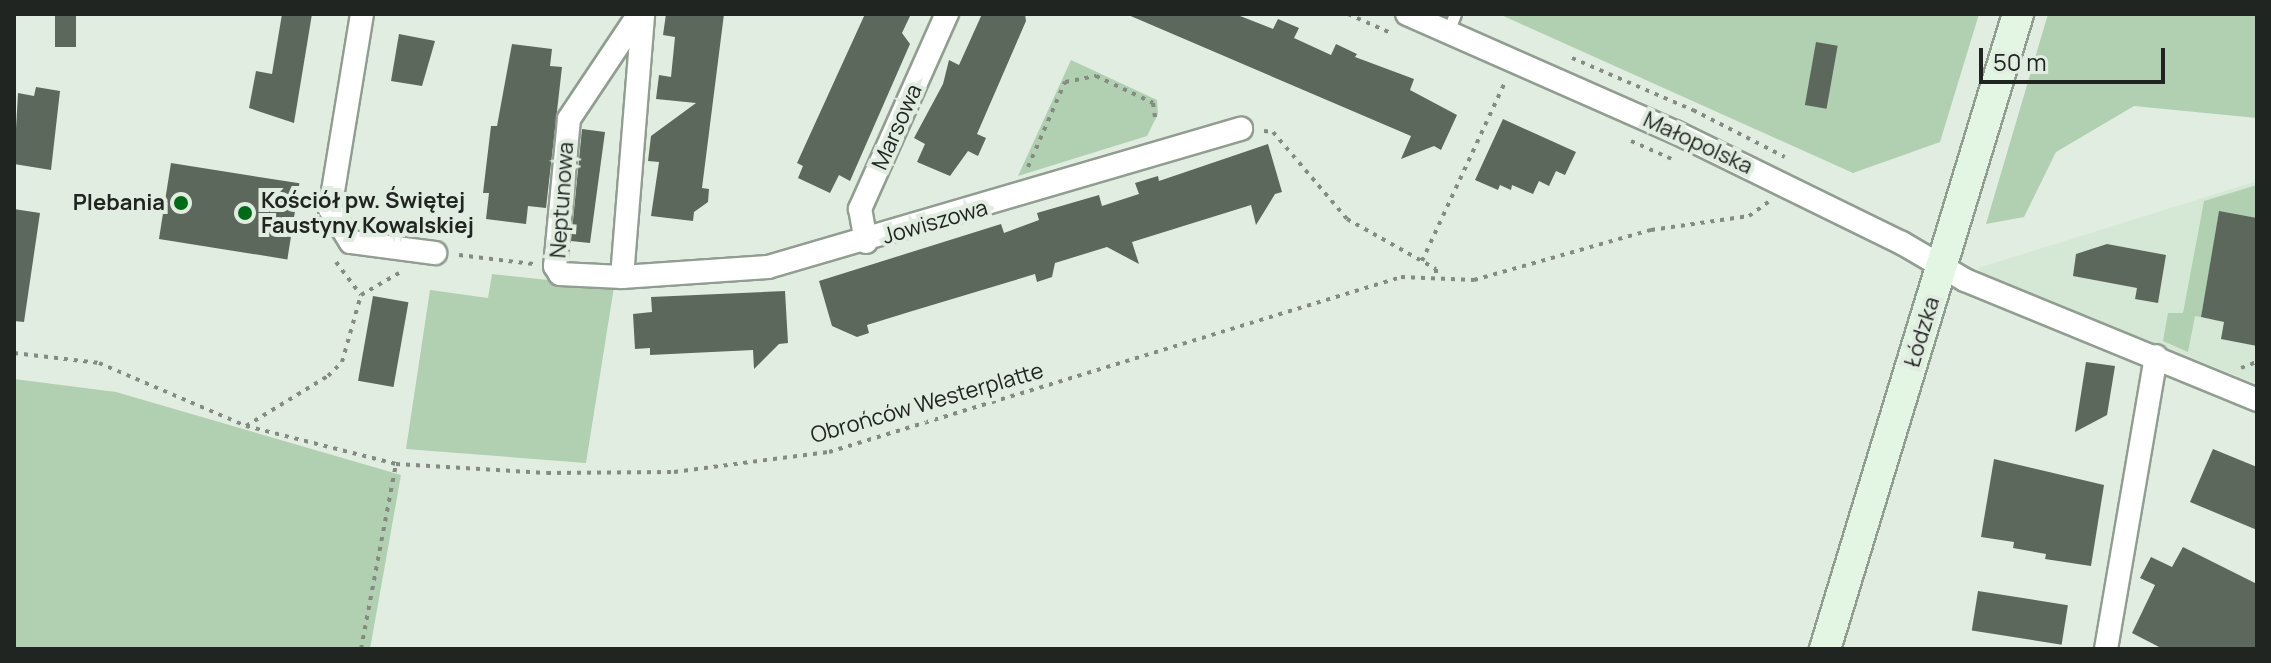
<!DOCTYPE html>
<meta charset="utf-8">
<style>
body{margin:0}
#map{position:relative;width:2271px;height:663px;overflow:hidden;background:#e1ede1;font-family:Manrope,sans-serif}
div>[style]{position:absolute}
.built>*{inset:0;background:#d5e8d5}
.green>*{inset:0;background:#b1cfb1}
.building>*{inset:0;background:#5d685d;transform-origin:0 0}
.path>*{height:4px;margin-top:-2px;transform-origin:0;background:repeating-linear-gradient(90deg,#838b83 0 4px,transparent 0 10px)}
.roads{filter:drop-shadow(2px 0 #919d91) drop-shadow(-2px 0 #919d91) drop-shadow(0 2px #919d91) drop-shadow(0 -2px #919d91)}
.lane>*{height:11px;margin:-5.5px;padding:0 5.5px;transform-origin:5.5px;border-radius:5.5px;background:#fff}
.street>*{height:22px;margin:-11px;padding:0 11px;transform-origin:11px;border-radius:11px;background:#fff}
.secondary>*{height:30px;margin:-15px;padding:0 15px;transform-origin:15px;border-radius:15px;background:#e3f6e3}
.dots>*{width:22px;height:22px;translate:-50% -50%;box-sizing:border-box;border:4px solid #e1ede1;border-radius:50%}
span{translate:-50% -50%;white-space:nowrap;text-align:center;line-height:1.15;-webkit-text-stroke:8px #e1ede1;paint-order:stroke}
.street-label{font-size:22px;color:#212521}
.poi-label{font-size:22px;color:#212521;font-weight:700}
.left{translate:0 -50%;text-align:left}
.right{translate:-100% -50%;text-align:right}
.frame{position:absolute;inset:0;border:16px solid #212521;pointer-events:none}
.scale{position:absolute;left:1979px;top:48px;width:186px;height:36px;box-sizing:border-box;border:4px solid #212521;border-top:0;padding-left:10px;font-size:24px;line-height:28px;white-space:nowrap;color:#212521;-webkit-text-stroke:6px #e1ede1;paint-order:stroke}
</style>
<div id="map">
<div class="built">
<div style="clip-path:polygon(2257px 181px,2257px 384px,1982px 274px,1978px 268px)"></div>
</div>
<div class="green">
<div style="clip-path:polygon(1499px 14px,1979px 14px,1940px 142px,1853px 173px)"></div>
<div style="clip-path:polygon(2048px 14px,2257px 14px,2257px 118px,2134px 106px,2056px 152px,2024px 217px,1986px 224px)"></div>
<div style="clip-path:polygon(1071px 60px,1157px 100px,1158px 114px,1147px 136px,1018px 176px)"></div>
<div style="clip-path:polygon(2257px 185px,2257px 218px,2219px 212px,2201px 317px,2195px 316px,2188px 352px,2163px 341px,2168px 313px,2183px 313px,2204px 201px)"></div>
<div style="clip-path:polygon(492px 274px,614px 287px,586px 463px,406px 449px,430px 290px,488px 298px)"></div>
<div style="clip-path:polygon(14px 379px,116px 392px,401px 475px,370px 649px,14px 649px)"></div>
</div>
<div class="building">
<div style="left:55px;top:14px;width:21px;height:33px"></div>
<div style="clip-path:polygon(282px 14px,312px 14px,294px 123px,249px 108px,256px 71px,272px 74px)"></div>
<div style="clip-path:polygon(666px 14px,724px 14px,702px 188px,709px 189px,708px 202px,694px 212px,693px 221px,651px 216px,659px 162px,648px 161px,651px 136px,696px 103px,656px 99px,659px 75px,671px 77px,675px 37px,663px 35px)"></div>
<div style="clip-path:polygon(865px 14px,911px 14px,902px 33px,910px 44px,850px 181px,839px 175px,830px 193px,798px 178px,803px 166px,797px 163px)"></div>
<div style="clip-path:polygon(982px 14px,1025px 14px,1026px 21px,977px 134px,986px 138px,978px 156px,968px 151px,950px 176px,917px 162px,925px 144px,914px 138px,943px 84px,949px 60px,959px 65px)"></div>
<div style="clip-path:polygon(1126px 14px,1235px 14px,1273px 29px,1278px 19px,1299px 28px,1294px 38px,1331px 55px,1336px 44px,1357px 54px,1355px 57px,1414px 79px,1410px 90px,1457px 115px,1441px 150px,1434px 146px,1401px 159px,1411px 136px)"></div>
<div style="clip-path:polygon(399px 34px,435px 41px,422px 86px,391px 81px)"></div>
<div style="left:1816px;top:42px;width:22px;height:64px;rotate:10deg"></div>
<div style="clip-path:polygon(512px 44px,552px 49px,550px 66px,562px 67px,546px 208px,528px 206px,526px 224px,486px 219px,489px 193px,483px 193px,491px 126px,497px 126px)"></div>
<div style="clip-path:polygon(36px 87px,60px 91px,51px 170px,14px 164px,18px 93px,34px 96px)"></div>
<div style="clip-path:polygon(1503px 119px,1576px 152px,1565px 175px,1556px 171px,1549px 186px,1539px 181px,1533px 194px,1512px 185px,1511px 190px,1500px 185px,1498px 190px,1475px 180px)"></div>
<div style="clip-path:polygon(582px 129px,605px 132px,590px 243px,571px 241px)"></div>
<div style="clip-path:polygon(1268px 144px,1282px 192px,1275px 194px,1256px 225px,1251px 205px,1132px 242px,1139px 264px,1107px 247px,1055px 263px,1052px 277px,1037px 282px,1035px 274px,909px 312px,867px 325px,869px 333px,857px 337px,832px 326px,819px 281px,1001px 224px,1004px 233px,1039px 220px,1037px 213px,1099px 195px,1102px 206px,1139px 194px,1135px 183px,1158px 176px,1159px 181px)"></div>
<div style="left:171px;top:163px;width:130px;height:77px;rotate:9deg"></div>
<div style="clip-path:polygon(14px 209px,40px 213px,24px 322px,14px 321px)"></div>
<div style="clip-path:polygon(2219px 211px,2257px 218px,2257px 346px,2221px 339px,2224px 322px,2201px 317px)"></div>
<div style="clip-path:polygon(2107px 244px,2166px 255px,2158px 303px,2135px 299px,2137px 288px,2073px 276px,2076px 254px)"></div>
<div style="clip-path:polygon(785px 291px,788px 343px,779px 344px,754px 369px,753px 350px,650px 355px,650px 348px,635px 349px,633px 314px,652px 312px,651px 297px)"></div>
<div style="left:373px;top:296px;width:36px;height:86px;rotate:10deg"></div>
<div style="clip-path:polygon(2086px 362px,2115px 366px,2108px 409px,2107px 415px,2075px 432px)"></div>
<div style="clip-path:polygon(2213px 449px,2257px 467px,2257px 530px,2190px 502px)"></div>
<div style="clip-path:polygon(1994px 459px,2104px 485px,2091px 566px,2045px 559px,2046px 554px,2013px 548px,2014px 542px,1981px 537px)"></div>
<div style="clip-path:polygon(2183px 547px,2257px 584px,2257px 649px,2163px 649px,2132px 633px,2155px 585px,2140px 578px,2151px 557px,2172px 567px)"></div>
<div style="left:1978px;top:591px;width:91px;height:40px;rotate:9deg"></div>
</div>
<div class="path">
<div style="left:1348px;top:14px;width:49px;rotate:24deg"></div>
<div style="left:1572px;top:58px;width:132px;rotate:23.3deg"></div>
<div style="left:1693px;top:110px;width:103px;rotate:27.1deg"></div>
<div style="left:1264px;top:131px;width:9px;rotate:6deg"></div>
<div style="left:1273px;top:132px;width:114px;rotate:49.6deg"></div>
<div style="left:1347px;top:219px;width:102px;rotate:29.3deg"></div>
<div style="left:1436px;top:269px;width:9px;rotate:90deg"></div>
<div style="left:1631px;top:141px;width:47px;rotate:23.8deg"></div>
<div style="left:1028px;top:167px;width:93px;rotate:-66.5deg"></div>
<div style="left:1065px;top:82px;width:32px;rotate:-11deg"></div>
<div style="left:1096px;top:76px;width:63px;rotate:25.3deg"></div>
<div style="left:1153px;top:103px;width:15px;rotate:82deg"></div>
<div style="left:459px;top:255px;width:75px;rotate:6.9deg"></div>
<div style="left:1422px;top:261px;width:195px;rotate:-65.1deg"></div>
<div style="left:336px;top:262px;width:41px;rotate:52.9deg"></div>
<div style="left:14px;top:353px;width:86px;rotate:6.7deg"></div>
<div style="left:99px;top:363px;width:160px;rotate:23.2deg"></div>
<div style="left:246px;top:426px;width:155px;rotate:14.2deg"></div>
<div style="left:396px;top:464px;width:151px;rotate:3.4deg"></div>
<div style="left:547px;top:473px;width:127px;rotate:-0.5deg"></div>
<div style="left:674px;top:472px;width:156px;rotate:-7.4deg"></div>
<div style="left:829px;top:452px;width:598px;rotate:-17.01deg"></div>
<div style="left:1401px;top:277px;width:73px;rotate:2.4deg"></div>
<div style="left:1474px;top:280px;width:184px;rotate:-15.8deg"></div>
<div style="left:1651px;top:230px;width:99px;rotate:-8.1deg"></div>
<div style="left:1749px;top:216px;width:24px;rotate:-36deg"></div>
<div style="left:2241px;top:368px;width:17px;rotate:-21deg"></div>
<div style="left:246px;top:426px;width:96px;rotate:-31.4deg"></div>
<div style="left:328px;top:376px;width:20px;rotate:-45deg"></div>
<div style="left:342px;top:362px;width:70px;rotate:-74.2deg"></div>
<div style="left:361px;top:295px;width:44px;rotate:-30.1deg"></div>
<div style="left:361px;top:649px;width:188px;rotate:-79.3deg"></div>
</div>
<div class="roads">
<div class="lane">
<div style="left:1448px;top:32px;width:19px;rotate:-69deg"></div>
</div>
<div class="street">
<div style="left:362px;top:14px;width:198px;rotate:99.3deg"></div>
<div style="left:330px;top:209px;width:39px;rotate:58deg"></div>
<div style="left:351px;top:242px;width:85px;rotate:7.5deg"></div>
<div style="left:639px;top:14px;width:126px;rotate:123.7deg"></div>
<div style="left:569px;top:119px;width:148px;rotate:95.4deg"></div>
<div style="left:555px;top:266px;width:9px;rotate:58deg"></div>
<div style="left:560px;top:274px;width:62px;rotate:2.8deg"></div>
<div style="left:622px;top:277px;width:146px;rotate:-3.9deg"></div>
<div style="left:768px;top:267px;width:493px;rotate:-16.3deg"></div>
<div style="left:1407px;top:14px;width:293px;rotate:23.8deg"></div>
<div style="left:1675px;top:132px;width:253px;rotate:26.1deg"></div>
<div style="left:1902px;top:243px;width:73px;rotate:30.4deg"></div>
<div style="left:1965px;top:280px;width:316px;rotate:22.3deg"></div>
<div style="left:866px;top:242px;width:34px;rotate:-100deg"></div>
<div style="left:860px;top:209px;width:214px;rotate:-66deg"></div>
<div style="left:622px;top:277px;width:264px;rotate:-85.4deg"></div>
<div style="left:2106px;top:649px;width:297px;rotate:-80.3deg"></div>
</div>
<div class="secondary">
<div style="left:1825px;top:649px;width:664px;rotate:-73.09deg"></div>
</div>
</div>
<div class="dots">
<div style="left:181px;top:203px;background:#006a18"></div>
<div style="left:245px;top:213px;background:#006a18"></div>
</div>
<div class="street-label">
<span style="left:897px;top:127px;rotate:-66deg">Marsowa</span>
<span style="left:1698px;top:143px;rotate:25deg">Małopolska</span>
<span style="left:562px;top:200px;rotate:-86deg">Neptunowa</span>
<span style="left:935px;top:222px;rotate:-16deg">Jowiszowa</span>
<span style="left:1922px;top:332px;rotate:-73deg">Łódzka</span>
<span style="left:927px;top:403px;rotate:-16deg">Obrońców Westerplatte</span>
</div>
<div class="poi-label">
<span class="left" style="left:261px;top:213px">Kościół pw. Świętej<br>Faustyny Kowalskiej</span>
<span class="right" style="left:165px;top:203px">Plebania</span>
</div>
<div class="frame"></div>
<div class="scale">50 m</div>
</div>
